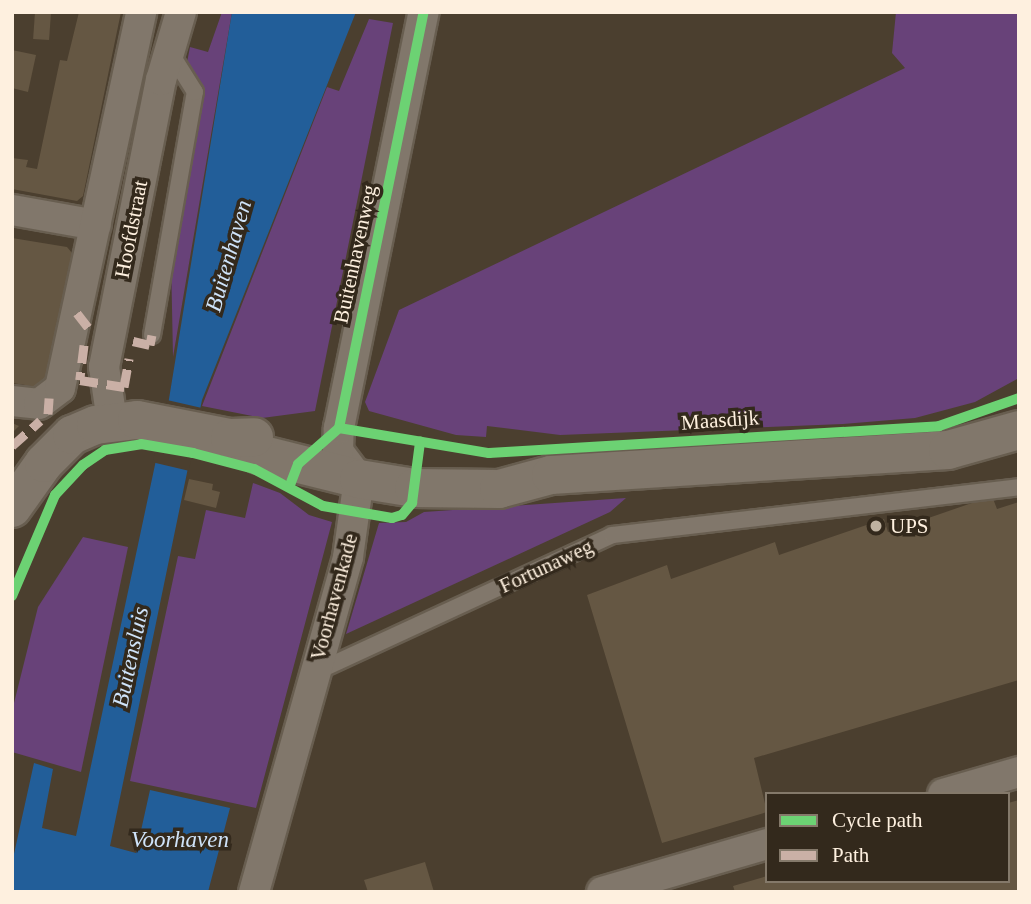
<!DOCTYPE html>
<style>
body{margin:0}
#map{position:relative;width:1031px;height:904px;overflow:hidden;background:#4b3f2f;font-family:"Times New Roman",serif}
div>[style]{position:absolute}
.green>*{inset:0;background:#684279}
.water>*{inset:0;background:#225e99}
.pier>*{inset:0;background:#4b3f2f;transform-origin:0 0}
.building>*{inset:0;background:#655743;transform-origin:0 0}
.roads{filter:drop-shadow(2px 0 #685e50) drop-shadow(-2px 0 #685e50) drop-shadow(0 2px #685e50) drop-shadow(0 -2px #685e50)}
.lane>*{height:16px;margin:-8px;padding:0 8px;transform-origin:8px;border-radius:8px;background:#81776b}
.street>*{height:30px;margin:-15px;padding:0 15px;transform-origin:15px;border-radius:15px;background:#81776b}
.secondary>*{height:38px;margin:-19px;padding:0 19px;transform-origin:19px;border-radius:19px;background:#81776b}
.quiet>*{height:9px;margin-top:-4.5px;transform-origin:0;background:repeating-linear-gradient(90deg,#cab0a6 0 18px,transparent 0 27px)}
.cycleway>*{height:10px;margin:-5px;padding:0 5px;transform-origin:5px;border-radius:5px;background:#6cd273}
.dots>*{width:19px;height:19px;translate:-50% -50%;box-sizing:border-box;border:4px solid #33291c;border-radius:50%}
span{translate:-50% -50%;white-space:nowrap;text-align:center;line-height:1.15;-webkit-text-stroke:7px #33291c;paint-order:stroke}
.street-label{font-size:21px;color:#fef0df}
.poi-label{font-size:21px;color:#fef0df}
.left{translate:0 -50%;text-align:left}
.water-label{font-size:23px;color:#cfe3f9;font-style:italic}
.frame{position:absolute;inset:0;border:14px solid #fef0df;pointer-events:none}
.legend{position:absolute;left:765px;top:792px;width:245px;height:91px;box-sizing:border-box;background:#33291c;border:2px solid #84796a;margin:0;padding:9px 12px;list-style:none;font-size:21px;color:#fef0df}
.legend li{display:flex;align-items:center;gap:14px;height:35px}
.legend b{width:35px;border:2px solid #84796a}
</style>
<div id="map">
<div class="green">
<div style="clip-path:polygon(222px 12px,232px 12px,173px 357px,171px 259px,203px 87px,186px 67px,190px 47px,208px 52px)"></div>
<div style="clip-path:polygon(896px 12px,1019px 12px,1019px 378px,975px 402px,915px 418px,843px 424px,560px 435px,487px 426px,486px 437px,456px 435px,369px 411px,365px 402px,399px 310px,905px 68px,892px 53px)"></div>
<div style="clip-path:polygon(369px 19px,393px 23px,315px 411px,262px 418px,202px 406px,327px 87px,339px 91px)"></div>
<div style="clip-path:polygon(253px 483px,280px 493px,309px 515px,332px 522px,256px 808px,130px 781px,178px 556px,195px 559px,206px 510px,245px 518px)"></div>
<div style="clip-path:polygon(626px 498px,610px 512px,346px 634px,379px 523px,406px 522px,424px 512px)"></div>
<div style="clip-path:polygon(83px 537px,128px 547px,81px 772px,12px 752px,12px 711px,38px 607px)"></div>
</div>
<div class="water">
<div style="clip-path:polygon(232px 12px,356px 12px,202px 400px,110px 846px,136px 853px,150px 790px,230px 808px,208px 892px,12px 892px,12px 863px,34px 763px,53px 769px,42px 828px,76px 836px,169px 399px)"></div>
</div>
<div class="pier">
<div style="left:167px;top:400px;width:37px;height:64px;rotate:13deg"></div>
</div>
<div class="building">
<div style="left:35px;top:12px;width:16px;height:27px;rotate:4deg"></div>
<div style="clip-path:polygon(79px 12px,121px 12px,83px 196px,77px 201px,12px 189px,12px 158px,28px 160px,26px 167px,37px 169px,60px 60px,67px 61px)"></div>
<div style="clip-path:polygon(12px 50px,36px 55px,28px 92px,12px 88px)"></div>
<div style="clip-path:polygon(12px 238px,67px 247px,72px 253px,44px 385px,38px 387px,12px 383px)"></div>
<div style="clip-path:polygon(12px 423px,19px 426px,12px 433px)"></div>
<div style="clip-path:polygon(189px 479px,213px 484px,212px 490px,220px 492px,216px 508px,184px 500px)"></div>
<div style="clip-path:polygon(992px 496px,997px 509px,1019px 502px,1019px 680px,754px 758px,767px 812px,662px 843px,587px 595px,667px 565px,671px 579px,775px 542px,779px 555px,884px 519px,888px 532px)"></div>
<div style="clip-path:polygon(1019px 800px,1019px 892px,735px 892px,733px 886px,767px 876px,767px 881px,1008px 881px,1008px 803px)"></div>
<div style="clip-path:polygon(425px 862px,434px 892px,368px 892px,364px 880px)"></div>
</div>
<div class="roads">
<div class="lane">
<div style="left:152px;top:335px;width:247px;rotate:-80deg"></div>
<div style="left:195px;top:92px;width:47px;rotate:-122deg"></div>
<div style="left:314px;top:673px;width:328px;rotate:-24.8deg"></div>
<div style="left:612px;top:535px;width:410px;rotate:-6.7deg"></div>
</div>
<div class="street">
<div style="left:12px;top:210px;width:85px;rotate:10.1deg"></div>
<div style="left:12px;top:401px;width:27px;rotate:6deg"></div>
<div style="left:39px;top:404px;width:26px;rotate:-37deg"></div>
<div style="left:60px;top:388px;width:385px;rotate:-77.8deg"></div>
<div style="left:112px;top:421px;width:55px;rotate:-98.4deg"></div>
<div style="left:104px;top:367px;width:293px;rotate:-78.8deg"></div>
<div style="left:161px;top:80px;width:71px;rotate:-73.6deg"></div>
<div style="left:943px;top:794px;width:79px;rotate:-16.1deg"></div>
<div style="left:254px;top:892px;width:348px;rotate:-74.3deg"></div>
<div style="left:348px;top:557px;width:79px;rotate:-82deg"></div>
<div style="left:359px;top:479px;width:35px;rotate:-127deg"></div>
<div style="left:338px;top:451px;width:23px;rotate:-88deg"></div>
<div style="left:339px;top:428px;width:425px;rotate:-78.5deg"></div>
<div style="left:602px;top:892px;width:172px;rotate:-16.2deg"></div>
</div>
<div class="secondary">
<div style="left:230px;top:438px;width:33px;rotate:29deg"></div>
<div style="left:259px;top:454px;width:103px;rotate:14deg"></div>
<div style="left:359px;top:479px;width:56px;rotate:9.3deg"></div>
<div style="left:414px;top:488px;width:85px;rotate:0.7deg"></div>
<div style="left:499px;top:489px;width:54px;rotate:-15.1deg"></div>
<div style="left:551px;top:475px;width:398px;rotate:-3.6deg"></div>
<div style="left:948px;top:450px;width:74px;rotate:-15.7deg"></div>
<div style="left:12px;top:508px;width:55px;rotate:-54.6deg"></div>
<div style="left:44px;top:463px;width:40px;rotate:-45deg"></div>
<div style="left:72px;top:435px;width:26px;rotate:-23deg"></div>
<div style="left:96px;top:425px;width:41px;rotate:-7deg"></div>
<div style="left:137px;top:420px;width:95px;rotate:11deg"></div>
<div style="left:230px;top:438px;width:24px;rotate:-2deg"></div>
</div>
</div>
<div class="quiet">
<div style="left:77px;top:313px;width:18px;rotate:52deg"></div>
<div style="left:133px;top:341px;width:17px;rotate:13deg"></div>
<div style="left:150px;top:345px;width:10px;rotate:-79deg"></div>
<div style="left:84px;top:345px;width:35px;rotate:97deg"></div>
<div style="left:80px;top:380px;width:45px;rotate:9deg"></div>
<div style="left:124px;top:387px;width:29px;rotate:-80deg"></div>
<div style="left:48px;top:414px;width:16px;rotate:-86deg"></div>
<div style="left:12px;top:446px;width:38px;rotate:-42deg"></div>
</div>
<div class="cycleway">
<div style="left:339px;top:428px;width:152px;rotate:9.5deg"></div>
<div style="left:489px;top:453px;width:451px;rotate:-3.4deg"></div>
<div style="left:939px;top:426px;width:85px;rotate:-19.3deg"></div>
<div style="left:290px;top:485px;width:22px;rotate:-69deg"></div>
<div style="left:298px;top:464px;width:55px;rotate:-41.3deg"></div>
<div style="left:339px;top:428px;width:425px;rotate:-78.5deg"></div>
<div style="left:12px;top:596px;width:110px;rotate:-66.9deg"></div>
<div style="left:55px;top:495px;width:41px;rotate:-47deg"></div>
<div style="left:83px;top:465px;width:27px;rotate:-34deg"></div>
<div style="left:105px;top:450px;width:36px;rotate:-9deg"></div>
<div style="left:141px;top:444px;width:53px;rotate:9.8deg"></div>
<div style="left:193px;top:453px;width:63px;rotate:14.7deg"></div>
<div style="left:254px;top:469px;width:78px;rotate:28.2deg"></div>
<div style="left:323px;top:506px;width:70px;rotate:9.9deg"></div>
<div style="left:392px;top:518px;width:10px;rotate:-17deg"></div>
<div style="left:402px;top:515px;width:16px;rotate:-50deg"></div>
<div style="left:412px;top:503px;width:62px;rotate:-82.5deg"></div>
</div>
<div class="dots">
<div style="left:876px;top:526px;background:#bfb2a1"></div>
</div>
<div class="street-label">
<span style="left:131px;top:229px;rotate:-79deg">Hoofdstraat</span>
<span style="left:355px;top:254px;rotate:-78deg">Buitenhavenweg</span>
<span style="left:720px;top:420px;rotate:-4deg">Maasdijk</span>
<span style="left:546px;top:566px;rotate:-25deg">Fortunaweg</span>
<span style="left:334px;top:597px;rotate:-75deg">Voorhavenkade</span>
</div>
<div class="poi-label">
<span class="left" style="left:890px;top:526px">UPS</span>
</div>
<div class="water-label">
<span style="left:229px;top:256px;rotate:-74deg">Buitenhaven</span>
<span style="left:131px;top:657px;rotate:-78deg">Buitensluis</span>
<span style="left:180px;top:840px">Voorhaven</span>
</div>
<div class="frame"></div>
<ul class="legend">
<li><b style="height:9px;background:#6cd273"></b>Cycle path</li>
<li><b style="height:9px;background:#cab0a6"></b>Path</li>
</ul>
</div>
